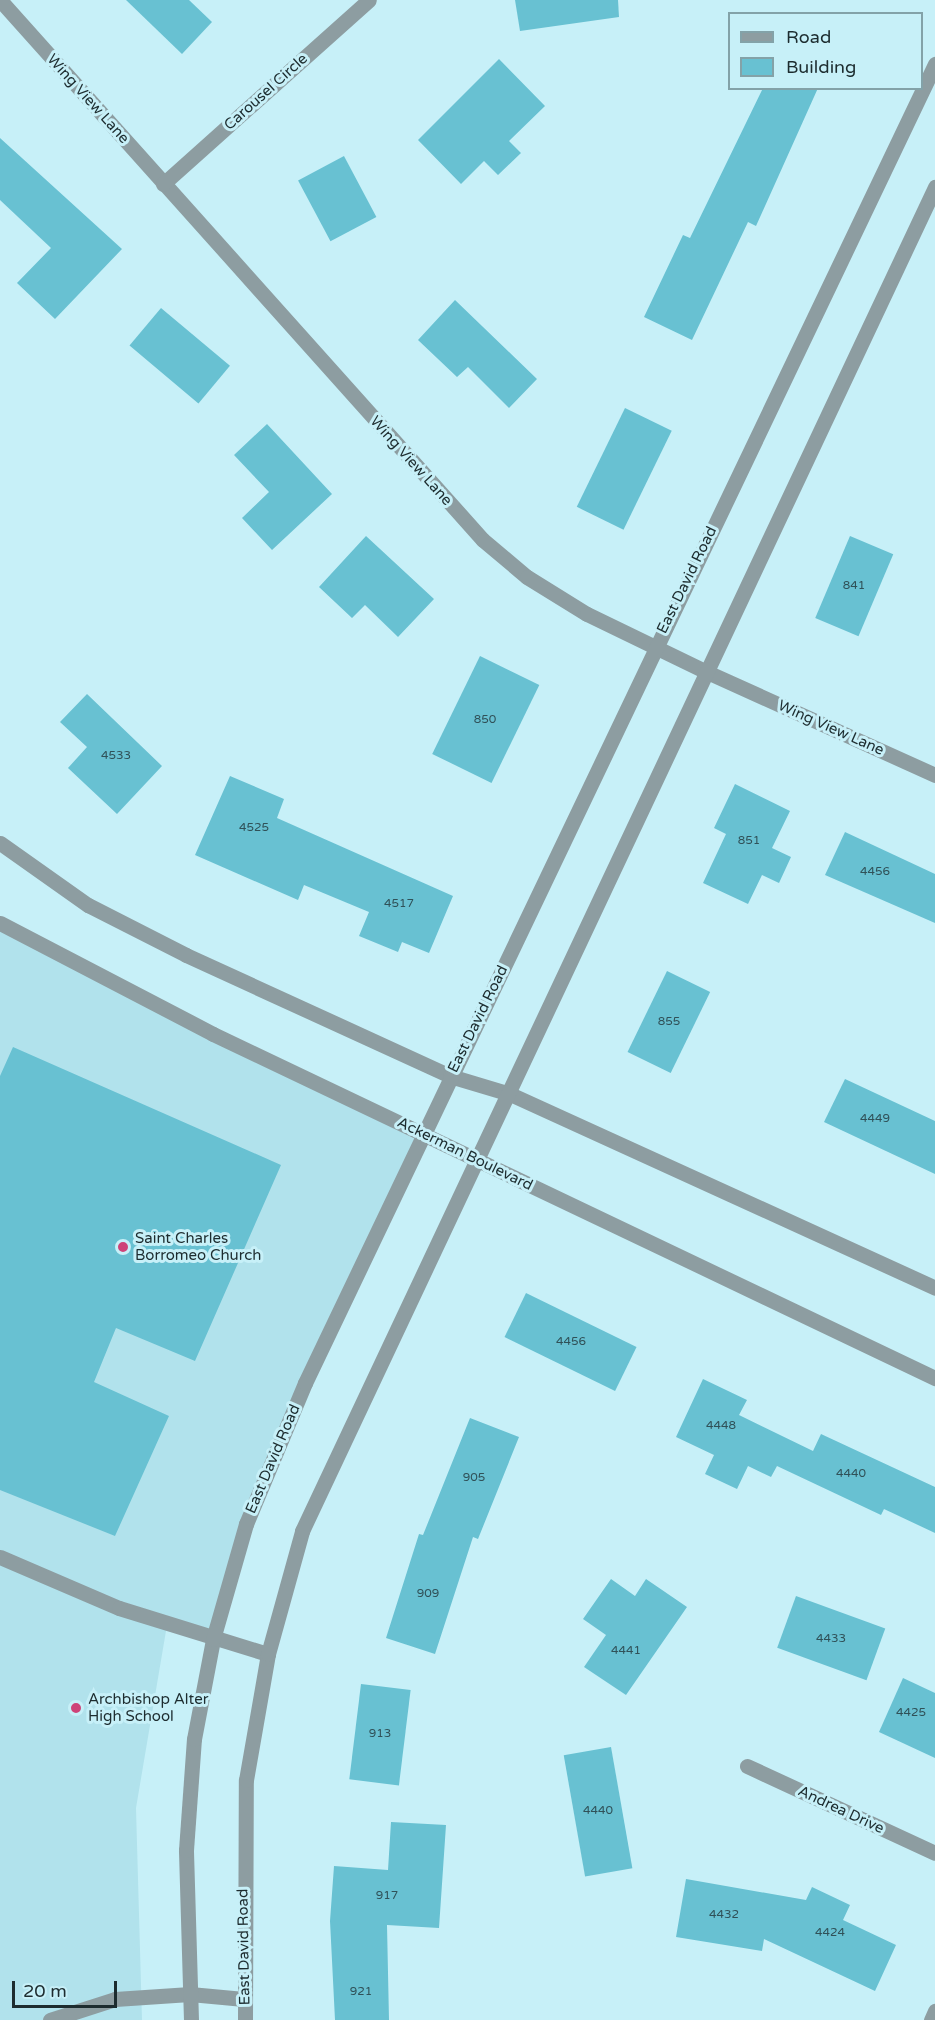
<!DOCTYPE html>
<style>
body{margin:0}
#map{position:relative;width:935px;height:2020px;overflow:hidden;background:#c7f0f8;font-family:"Varela Round",sans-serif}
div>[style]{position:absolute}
.built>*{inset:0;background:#b1e2ec}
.building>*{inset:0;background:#68c1d2;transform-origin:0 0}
.minor>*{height:15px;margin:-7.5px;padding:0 7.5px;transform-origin:7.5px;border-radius:7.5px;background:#8d9da1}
.dots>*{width:16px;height:16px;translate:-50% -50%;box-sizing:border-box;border:3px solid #c7f0f8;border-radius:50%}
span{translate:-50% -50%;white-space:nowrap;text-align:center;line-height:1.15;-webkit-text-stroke:6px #c7f0f8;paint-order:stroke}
.number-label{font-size:12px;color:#305158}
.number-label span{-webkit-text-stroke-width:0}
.street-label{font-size:15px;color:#1d2c2f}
.poi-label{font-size:15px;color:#1d2c2f}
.left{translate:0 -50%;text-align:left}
.legend{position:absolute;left:728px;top:12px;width:195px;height:78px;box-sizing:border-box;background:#c7f0f8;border:2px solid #83a2a8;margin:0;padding:8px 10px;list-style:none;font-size:18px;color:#1d2c2f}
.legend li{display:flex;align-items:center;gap:12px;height:30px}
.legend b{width:30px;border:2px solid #83a2a8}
.scale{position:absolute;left:12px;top:1981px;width:105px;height:27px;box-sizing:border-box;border:3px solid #1d2c2f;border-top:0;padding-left:8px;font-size:18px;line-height:21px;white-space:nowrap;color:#1d2c2f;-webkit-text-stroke:4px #c7f0f8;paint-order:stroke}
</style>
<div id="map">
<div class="built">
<div style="clip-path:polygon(0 923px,424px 1133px,246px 1524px,213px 1639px,167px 1625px,136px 1808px,142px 2020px,0 2020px)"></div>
</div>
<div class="building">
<div style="clip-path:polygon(126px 0,189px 0,212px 22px,182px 54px)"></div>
<div style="clip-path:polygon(515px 0,618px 0,619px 17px,520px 31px)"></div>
<div style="clip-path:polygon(499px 59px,545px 106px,509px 141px,521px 153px,498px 175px,484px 161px,461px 184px,418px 140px)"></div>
<div style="clip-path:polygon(763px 88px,818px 88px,756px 226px,748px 222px,692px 340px,644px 317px,683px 235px,690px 238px)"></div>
<div style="clip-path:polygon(0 138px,122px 249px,55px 319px,17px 283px,51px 248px,0 200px)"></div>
<div style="left:344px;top:156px;width:69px;height:52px;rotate:62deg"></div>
<div style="clip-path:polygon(455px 300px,537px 379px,509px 408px,468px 367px,457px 377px,418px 340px)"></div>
<div style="left:161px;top:308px;width:90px;height:49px;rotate:40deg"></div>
<div style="left:625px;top:408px;width:52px;height:110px;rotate:26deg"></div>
<div style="clip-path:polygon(267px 424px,332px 494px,272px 550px,242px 518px,269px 492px,234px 455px)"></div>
<div style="clip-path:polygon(366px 536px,434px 599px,398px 637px,365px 605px,352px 618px,319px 587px)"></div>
<div style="left:850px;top:536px;width:47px;height:89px;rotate:23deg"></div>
<div style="left:480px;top:656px;width:66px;height:109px;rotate:26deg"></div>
<div style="clip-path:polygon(87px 694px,162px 766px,117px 814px,68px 768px,87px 747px,60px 722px)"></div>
<div style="clip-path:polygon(230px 776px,284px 799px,277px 818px,453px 896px,429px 953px,402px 942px,398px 952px,359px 936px,369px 912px,304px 885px,298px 900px,195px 855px)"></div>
<div style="clip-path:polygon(735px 784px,790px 811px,772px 848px,791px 857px,779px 883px,762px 875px,748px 904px,703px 883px,726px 834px,714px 828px)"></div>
<div style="clip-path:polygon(845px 832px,935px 874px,935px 923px,825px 875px)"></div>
<div style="left:667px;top:971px;width:48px;height:90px;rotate:26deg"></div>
<div style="clip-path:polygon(13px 1047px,281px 1165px,195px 1361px,116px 1328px,94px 1382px,169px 1416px,115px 1536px,0 1490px,0 1076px)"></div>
<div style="clip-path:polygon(845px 1079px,935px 1121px,935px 1174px,824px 1122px)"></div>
<div style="left:526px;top:1293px;width:123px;height:49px;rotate:26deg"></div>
<div style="clip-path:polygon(703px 1379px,747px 1400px,739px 1415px,813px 1451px,821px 1434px,935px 1487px,935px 1533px,884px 1509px,881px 1515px,777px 1466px,771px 1477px,748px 1466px,737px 1489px,705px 1474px,714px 1455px,676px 1437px)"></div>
<div style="clip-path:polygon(470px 1418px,519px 1437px,478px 1539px,473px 1537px,435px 1654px,386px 1638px,419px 1534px,423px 1535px)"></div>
<div style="clip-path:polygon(611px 1579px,635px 1596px,646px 1579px,687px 1607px,626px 1695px,584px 1667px,606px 1635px,583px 1619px)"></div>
<div style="left:796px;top:1596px;width:95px;height:55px;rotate:20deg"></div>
<div style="clip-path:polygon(903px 1678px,935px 1693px,935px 1758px,879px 1732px)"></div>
<div style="left:361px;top:1684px;width:50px;height:96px;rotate:7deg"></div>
<div style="left:611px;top:1747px;width:123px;height:48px;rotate:80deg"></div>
<div style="clip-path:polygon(391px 1822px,446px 1825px,439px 1928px,387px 1925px,389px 2020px,335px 2020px,330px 1921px,334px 1866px,388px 1870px)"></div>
<div style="clip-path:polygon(686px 1879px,806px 1900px,812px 1887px,850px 1905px,843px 1920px,896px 1945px,875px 1991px,764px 1939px,762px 1951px,676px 1937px)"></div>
</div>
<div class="minor">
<div style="left:0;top:0;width:724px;rotate:48.19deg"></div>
<div style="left:483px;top:540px;width:57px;rotate:40.1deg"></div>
<div style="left:527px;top:577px;width:70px;rotate:31.7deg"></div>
<div style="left:587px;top:614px;width:133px;rotate:25.8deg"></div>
<div style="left:707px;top:672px;width:250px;rotate:24.3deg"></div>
<div style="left:163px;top:184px;width:276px;rotate:-41.8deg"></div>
<div style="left:0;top:843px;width:108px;rotate:35.2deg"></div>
<div style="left:88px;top:905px;width:110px;rotate:27deg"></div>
<div style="left:186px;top:955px;width:290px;rotate:24.6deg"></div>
<div style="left:450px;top:1076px;width:63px;rotate:16.7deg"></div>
<div style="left:510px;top:1094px;width:467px;rotate:24.5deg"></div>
<div style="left:0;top:923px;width:240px;rotate:27.5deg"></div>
<div style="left:213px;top:1034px;width:800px;rotate:25.48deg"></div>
<div style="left:0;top:1557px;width:129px;rotate:23.2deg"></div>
<div style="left:119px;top:1608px;width:156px;rotate:17.2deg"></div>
<div style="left:747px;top:1766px;width:207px;rotate:24.8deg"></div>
<div style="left:50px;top:2020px;width:68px;rotate:-17.9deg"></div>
<div style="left:115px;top:1999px;width:75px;rotate:-3.8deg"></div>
<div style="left:190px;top:1994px;width:54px;rotate:5.3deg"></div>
<div style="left:191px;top:2020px;width:170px;rotate:-91.7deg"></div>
<div style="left:186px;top:1850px;width:111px;rotate:-85.9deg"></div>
<div style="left:194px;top:1739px;width:102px;rotate:-79.2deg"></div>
<div style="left:213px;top:1639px;width:120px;rotate:-74deg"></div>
<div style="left:246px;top:1524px;width:153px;rotate:-67.3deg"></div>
<div style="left:305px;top:1383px;width:1462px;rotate:-64.47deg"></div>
<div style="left:245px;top:2020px;width:240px;rotate:-89.8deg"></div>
<div style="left:246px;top:1780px;width:128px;rotate:-80.1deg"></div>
<div style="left:268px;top:1654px;width:128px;rotate:-74.5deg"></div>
<div style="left:302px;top:1531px;width:1486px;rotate:-64.78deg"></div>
<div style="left:931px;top:2020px;width:10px;rotate:-66deg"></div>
</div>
<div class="dots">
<div style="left:123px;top:1247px;background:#ce4378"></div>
<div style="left:76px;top:1708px;background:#ce4378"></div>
</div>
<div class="number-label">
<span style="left:854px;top:586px">841</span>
<span style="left:485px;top:720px">850</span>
<span style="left:116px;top:756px">4533</span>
<span style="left:254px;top:828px">4525</span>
<span style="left:749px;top:841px">851</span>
<span style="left:875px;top:872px">4456</span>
<span style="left:399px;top:904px">4517</span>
<span style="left:669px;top:1022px">855</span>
<span style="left:875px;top:1119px">4449</span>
<span style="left:571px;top:1342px">4456</span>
<span style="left:721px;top:1426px">4448</span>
<span style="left:851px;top:1474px">4440</span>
<span style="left:474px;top:1478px">905</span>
<span style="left:428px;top:1594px">909</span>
<span style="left:831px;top:1639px">4433</span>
<span style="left:626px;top:1651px">4441</span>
<span style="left:911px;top:1713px">4425</span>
<span style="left:380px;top:1734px">913</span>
<span style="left:598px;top:1811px">4440</span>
<span style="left:387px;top:1896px">917</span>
<span style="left:724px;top:1915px">4432</span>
<span style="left:830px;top:1933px">4424</span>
<span style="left:361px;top:1992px">921</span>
</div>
<div class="street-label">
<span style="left:266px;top:92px;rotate:-42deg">Carousel Circle</span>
<span style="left:88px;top:99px;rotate:48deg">Wing View Lane</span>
<span style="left:411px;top:461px;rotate:48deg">Wing View Lane</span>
<span style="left:687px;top:580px;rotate:-64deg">East David Road</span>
<span style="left:831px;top:728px;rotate:24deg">Wing View Lane</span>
<span style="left:478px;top:1019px;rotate:-64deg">East David Road</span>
<span style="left:465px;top:1154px;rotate:26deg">Ackerman Boulevard</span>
<span style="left:273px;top:1459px;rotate:-67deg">East David Road</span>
<span style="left:841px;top:1810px;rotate:25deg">Andrea Drive</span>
<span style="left:244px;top:1947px;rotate:-91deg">East David Road</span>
</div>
<div class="poi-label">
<span class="left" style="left:135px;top:1247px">Saint Charles<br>Borromeo Church</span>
<span class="left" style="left:88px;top:1708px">Archbishop Alter<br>High School</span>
</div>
<ul class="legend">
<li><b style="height:8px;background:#8d9da1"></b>Road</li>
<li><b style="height:16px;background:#68c1d2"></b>Building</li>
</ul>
<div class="scale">20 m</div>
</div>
